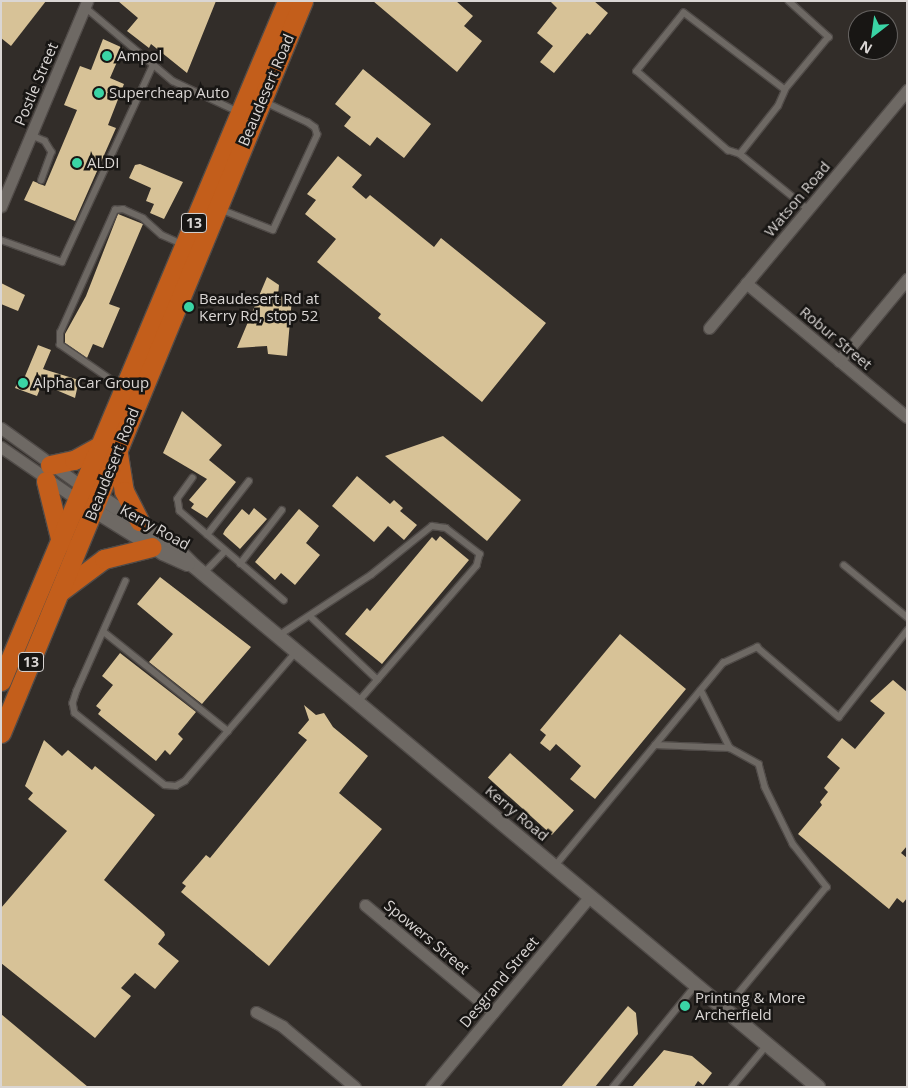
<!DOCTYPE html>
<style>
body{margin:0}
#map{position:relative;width:908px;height:1088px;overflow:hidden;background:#322d29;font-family:"Open Sans",sans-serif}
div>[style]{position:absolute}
.building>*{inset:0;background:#d7c297;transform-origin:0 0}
.roads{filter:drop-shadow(1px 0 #504b48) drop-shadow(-1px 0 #504b48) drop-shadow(0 1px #504b48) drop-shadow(0 -1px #504b48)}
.service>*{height:5.5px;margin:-2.75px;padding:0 2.75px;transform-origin:2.75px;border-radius:2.75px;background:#6e6964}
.minor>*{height:11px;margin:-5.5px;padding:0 5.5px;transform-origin:5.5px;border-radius:5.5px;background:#6e6964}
.tertiary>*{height:14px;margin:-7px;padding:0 7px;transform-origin:7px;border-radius:7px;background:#6e6964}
.trunk>*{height:19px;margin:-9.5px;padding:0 9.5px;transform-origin:9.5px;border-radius:9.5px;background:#c35e1b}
.dots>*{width:14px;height:14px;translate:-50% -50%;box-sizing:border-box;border:2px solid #181614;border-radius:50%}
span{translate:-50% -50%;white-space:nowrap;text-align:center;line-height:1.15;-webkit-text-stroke:5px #181614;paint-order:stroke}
.shield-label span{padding:1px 4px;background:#181614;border:1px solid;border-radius:4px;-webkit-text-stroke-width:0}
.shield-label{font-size:14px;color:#dad6d4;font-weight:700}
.poi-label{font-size:15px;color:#dad6d4}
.left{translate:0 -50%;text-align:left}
.street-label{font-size:15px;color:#dad6d4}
.frame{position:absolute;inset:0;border:2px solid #dad6d4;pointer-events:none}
.north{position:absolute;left:848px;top:10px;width:50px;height:50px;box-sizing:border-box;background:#181614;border:1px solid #666361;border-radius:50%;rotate:210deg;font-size:14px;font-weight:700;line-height:20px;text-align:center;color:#dad6d4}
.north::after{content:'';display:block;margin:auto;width:18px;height:22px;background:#3ad4a5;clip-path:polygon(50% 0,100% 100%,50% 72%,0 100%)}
</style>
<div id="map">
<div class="building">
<div style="clip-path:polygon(1px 1px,46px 1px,11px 46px,1px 38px)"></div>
<div style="clip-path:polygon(118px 1px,216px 1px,187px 73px,151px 44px,149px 48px,127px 31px,138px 18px)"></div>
<div style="clip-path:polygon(373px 1px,456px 1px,473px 16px,464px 26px,482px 41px,457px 72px)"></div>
<div style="clip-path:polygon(550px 1px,594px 1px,608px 13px,590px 35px,587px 33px,554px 73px,540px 62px,553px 46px,537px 33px,557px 8px)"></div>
<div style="clip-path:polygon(103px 39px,123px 48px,110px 78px,124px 84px,108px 125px,116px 128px,75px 221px,24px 200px,33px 181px,45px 186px,77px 110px,64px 105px,80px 66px,91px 70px)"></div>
<div style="clip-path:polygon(363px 69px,431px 124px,404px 158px,377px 137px,370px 146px,344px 126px,351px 117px,335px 104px)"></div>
<div style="clip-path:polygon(338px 156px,362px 175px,352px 187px,366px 199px,370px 195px,434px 247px,441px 238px,546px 323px,482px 402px,378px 318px,381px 314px,317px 262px,336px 239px,305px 214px,316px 200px,307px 194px)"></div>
<div style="clip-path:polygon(140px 164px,183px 182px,164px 219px,150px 213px,154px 204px,146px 201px,151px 188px,129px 178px,135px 165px)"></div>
<div style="clip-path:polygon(118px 214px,143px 224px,109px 304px,120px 308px,103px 348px,93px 344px,87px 358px,65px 343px,65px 334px,86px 296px)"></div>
<div style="clip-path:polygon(267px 277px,279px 285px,278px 296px,292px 298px,287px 356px,268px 354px,267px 346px,237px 348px)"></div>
<div style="clip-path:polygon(1px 283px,25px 295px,18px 311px,1px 304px)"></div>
<div style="clip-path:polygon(38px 345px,51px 350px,43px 369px,79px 380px,75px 398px,42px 384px,37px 396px,15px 388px,19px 379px,23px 381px)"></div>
<div style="clip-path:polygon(182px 411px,222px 445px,209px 460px,236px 482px,207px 518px,191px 508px,194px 504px,189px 500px,207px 479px,163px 453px)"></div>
<div style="clip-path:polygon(443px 436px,521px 500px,487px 541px,385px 456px)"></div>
<div style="clip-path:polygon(357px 476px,390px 504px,394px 500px,403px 508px,400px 511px,417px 525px,404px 540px,388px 526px,374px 542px,332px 506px)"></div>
<div style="clip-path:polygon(254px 508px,267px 519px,240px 549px,223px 534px,225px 530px,242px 509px,249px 515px)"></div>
<div style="clip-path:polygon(299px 509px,319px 526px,306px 543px,320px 555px,295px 585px,281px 573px,275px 580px,255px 562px)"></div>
<div style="clip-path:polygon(440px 536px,469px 560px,382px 664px,345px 634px,367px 608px,370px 611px,432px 537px,436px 541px)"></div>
<div style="clip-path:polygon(160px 577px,251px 647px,202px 704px,149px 662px,173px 634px,137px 604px)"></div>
<div style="clip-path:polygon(620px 634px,686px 689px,595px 799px,570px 779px,581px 766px,556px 744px,550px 751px,540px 743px,546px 735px,540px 730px)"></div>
<div style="clip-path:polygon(120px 653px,196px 712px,178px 734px,183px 739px,170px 755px,165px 750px,156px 761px,98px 714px,101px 710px,96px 706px,113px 685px,102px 676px)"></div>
<div style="clip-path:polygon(893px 680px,907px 692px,907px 846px,901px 853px,907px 858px,907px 898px,903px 903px,897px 898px,889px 909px,798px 834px,822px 805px,820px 802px,828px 792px,824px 788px,840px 768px,827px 757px,842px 738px,855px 749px,885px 713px,870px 701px)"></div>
<div style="clip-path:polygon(304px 705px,316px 715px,324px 713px,333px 727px,368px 756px,339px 793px,382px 829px,269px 966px,181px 892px,186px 886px,182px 883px,206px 855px,210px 858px,307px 740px,298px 733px,309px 720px)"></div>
<div style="clip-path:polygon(44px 740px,62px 756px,68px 750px,92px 770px,95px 766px,155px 815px,104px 880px,164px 932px,165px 935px,158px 944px,179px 961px,155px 989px,135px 973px,121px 988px,131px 996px,95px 1038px,1px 963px,1px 908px,67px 831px,28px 799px,33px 793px,25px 786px)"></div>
<div style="left:510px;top:753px;width:86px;height:33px;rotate:42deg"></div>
<div style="clip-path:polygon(628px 1006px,636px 1013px,638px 1034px,595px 1087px,561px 1087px)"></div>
<div style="clip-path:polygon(1px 1014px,88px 1087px,1px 1087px)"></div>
<div style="clip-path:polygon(664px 1050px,692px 1056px,712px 1073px,703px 1085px,698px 1081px,694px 1087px,632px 1087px)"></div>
</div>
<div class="roads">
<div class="service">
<div style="left:789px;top:1px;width:54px;rotate:42deg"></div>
<div style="left:829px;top:37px;width:69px;rotate:129.7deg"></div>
<div style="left:785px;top:90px;width:127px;rotate:-142.7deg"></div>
<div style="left:684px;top:13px;width:75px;rotate:129deg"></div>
<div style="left:637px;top:71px;width:121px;rotate:41deg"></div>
<div style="left:728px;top:150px;width:13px;rotate:18deg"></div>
<div style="left:740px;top:154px;width:87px;rotate:39deg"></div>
<div style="left:85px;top:7px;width:115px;rotate:40.1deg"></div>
<div style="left:173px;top:81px;width:73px;rotate:25.2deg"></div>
<div style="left:31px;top:135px;width:15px;rotate:23deg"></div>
<div style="left:45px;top:141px;width:13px;rotate:58deg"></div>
<div style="left:52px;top:152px;width:30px;rotate:110deg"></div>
<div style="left:740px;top:154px;width:61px;rotate:-51.6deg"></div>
<div style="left:778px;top:106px;width:17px;rotate:-66deg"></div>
<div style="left:220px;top:209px;width:57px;rotate:21.6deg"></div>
<div style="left:273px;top:230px;width:105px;rotate:-65.1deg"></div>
<div style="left:317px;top:135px;width:7px;rotate:-106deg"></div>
<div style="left:315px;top:128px;width:9px;rotate:-144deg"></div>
<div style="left:308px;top:123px;width:49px;rotate:-154.5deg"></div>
<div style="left:1px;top:240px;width:65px;rotate:19.8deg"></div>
<div style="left:62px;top:262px;width:217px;rotate:-65.2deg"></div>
<div style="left:121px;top:387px;width:74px;rotate:-145.5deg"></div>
<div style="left:60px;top:345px;width:12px;rotate:-90deg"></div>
<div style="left:60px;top:333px;width:135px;rotate:-65.9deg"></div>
<div style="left:115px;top:210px;width:8px;rotate:-7deg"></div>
<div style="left:123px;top:209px;width:22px;rotate:24deg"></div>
<div style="left:143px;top:218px;width:25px;rotate:42deg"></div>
<div style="left:162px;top:235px;width:22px;rotate:24deg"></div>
<div style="left:193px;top:478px;width:26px;rotate:126deg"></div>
<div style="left:178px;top:499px;width:12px;rotate:81deg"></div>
<div style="left:180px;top:511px;width:137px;rotate:40.6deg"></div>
<div style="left:207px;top:535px;width:68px;rotate:-52.1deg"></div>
<div style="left:240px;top:564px;width:68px;rotate:-52.1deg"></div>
<div style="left:844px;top:565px;width:82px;rotate:39.5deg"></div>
<div style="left:204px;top:573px;width:30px;rotate:-46deg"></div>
<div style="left:126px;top:581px;width:120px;rotate:114deg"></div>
<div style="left:77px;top:691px;width:13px;rotate:108deg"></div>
<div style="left:73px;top:703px;width:10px;rotate:79deg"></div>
<div style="left:75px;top:713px;width:115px;rotate:38.7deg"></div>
<div style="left:165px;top:785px;width:11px;rotate:5deg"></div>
<div style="left:176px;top:786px;width:10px;rotate:-29deg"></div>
<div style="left:185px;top:781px;width:170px;rotate:-49.3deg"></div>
<div style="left:310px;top:616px;width:93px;rotate:43.3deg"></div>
<div style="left:104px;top:632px;width:159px;rotate:38.6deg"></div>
<div style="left:278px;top:636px;width:111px;rotate:-33.3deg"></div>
<div style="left:371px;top:575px;width:78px;rotate:-38.8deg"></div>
<div style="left:432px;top:526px;width:14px;rotate:8deg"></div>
<div style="left:446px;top:528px;width:43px;rotate:37.4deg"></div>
<div style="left:480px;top:554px;width:12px;rotate:104deg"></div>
<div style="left:477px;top:566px;width:181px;rotate:131deg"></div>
<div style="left:701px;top:690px;width:65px;rotate:63.4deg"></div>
<div style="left:655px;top:745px;width:75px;rotate:2.3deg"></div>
<div style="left:730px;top:748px;width:33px;rotate:29deg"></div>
<div style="left:759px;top:764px;width:24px;rotate:75deg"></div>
<div style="left:765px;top:787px;width:64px;rotate:63.8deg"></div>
<div style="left:793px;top:844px;width:55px;rotate:51.7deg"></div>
<div style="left:827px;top:887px;width:158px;rotate:129.6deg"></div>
<div style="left:555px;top:866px;width:264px;rotate:-50.4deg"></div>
<div style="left:723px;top:663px;width:38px;rotate:-25deg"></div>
<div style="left:757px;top:647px;width:108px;rotate:40.5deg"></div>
<div style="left:839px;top:717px;width:110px;rotate:-51.7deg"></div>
<div style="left:613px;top:1087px;width:132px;rotate:-50.9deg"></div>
<div style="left:732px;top:1087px;width:55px;rotate:-50.2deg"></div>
</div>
<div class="minor">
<div style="left:1px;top:206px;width:222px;rotate:-67.2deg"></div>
<div style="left:746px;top:283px;width:209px;rotate:39.8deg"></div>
<div style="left:709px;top:328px;width:310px;rotate:-50.2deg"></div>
<div style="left:839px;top:361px;width:107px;rotate:-50.3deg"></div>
<div style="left:1px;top:428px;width:101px;rotate:35.7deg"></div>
<div style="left:1px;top:447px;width:93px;rotate:34.5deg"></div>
<div style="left:365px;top:905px;width:167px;rotate:39.9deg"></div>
<div style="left:256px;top:1012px;width:30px;rotate:28deg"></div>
<div style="left:282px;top:1026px;width:95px;rotate:39.9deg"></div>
<div style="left:431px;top:1087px;width:249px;rotate:-50.2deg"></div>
</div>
<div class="tertiary">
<div style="left:92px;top:492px;width:94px;rotate:32.8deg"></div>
<div style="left:171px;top:543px;width:33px;rotate:45deg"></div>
<div style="left:194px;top:566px;width:813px;rotate:39.86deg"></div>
<div style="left:86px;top:505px;width:91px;rotate:31.9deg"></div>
<div style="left:163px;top:553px;width:27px;rotate:24deg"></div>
</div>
<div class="trunk">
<div style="left:118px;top:454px;width:37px;rotate:81deg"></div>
<div style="left:124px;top:491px;width:34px;rotate:63deg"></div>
<div style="left:50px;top:465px;width:25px;rotate:-12deg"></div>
<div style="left:74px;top:460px;width:31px;rotate:-29deg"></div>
<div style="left:46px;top:481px;width:63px;rotate:76.2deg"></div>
<div style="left:61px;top:591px;width:54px;rotate:-36.7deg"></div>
<div style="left:104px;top:559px;width:49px;rotate:-14deg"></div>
<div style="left:1px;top:681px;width:738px;rotate:-67.19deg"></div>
<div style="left:1px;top:733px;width:792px;rotate:-67.58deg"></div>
</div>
</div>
<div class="dots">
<div style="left:107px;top:56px;background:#3ad4a5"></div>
<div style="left:99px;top:93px;background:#3ad4a5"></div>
<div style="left:77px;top:163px;background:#3ad4a5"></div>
<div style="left:189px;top:307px;background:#3ad4a5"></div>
<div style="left:23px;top:383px;background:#3ad4a5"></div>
<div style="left:685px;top:1006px;background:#3ad4a5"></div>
</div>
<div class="shield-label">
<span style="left:194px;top:223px">13</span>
<span style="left:31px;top:662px">13</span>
</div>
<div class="poi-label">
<span class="left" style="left:117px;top:56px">Ampol</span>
<span class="left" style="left:109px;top:93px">Supercheap Auto</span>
<span class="left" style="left:87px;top:163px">ALDI</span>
<span class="left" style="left:199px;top:307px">Beaudesert Rd at<br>Kerry Rd, stop 52</span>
<span class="left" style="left:33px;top:383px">Alpha Car Group</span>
<span class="left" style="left:695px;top:1006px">Printing &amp; More<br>Archerfield</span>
</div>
<div class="street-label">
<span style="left:36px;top:84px;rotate:-67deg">Postle Street</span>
<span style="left:266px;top:90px;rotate:-67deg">Beaudesert Road</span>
<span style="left:797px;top:199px;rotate:-50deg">Watson Road</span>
<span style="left:836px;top:338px;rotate:40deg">Robur Street</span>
<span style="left:112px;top:464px;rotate:-68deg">Beaudesert Road</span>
<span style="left:155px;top:527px;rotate:29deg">Kerry Road</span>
<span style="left:517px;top:813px;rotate:40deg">Kerry Road</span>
<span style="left:427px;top:937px;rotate:40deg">Spowers Street</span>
<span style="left:499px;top:982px;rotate:-50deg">Desgrand Street</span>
</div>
<div class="frame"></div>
<div class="north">N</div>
</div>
